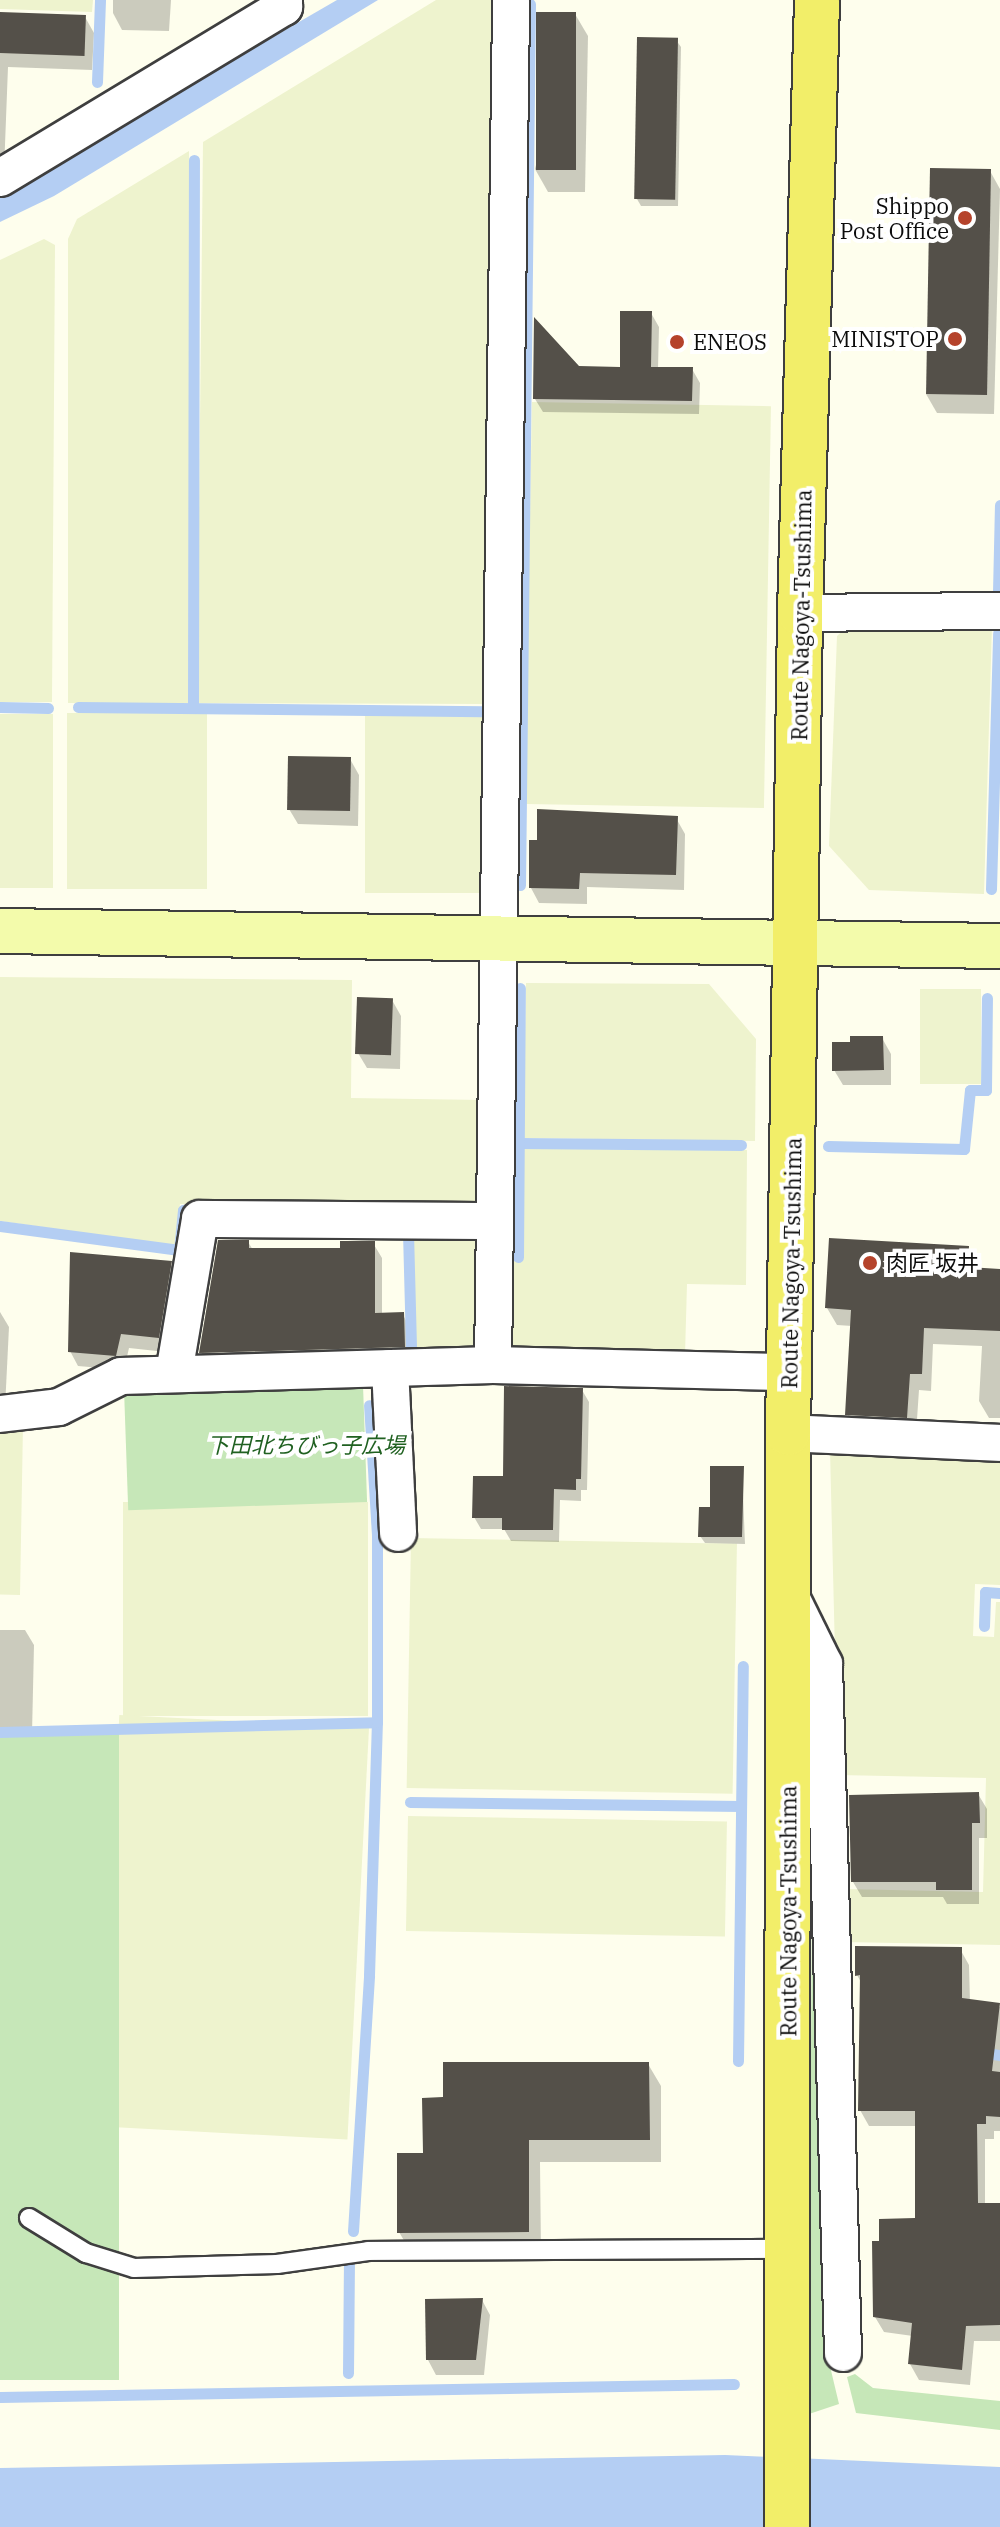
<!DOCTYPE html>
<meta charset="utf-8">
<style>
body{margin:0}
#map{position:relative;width:1000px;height:2527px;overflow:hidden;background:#fefeed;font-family:"IBM Plex Serif","Noto Sans JP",serif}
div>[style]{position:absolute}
.farmland>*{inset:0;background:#eef3ce;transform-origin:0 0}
.green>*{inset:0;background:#c6e7b8;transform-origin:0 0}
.water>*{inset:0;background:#b4cef3}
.shadow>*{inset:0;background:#0003}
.stream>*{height:11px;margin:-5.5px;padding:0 5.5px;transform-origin:5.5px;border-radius:5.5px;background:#b4cef3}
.building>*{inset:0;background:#545049;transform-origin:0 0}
.roads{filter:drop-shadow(2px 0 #3f3f3f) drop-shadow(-2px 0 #3f3f3f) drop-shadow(0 2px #3f3f3f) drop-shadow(0 -2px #3f3f3f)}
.lane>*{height:18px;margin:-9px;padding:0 9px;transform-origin:9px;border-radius:9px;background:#fff}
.street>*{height:36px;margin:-18px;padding:0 18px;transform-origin:18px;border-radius:18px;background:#fff}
.secondary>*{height:44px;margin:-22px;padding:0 22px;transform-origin:22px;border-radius:22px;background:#f3fbab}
.primary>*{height:44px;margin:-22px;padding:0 22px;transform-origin:22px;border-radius:22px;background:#f2ee69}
.dots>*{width:22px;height:22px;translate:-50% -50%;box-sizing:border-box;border:4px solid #fff;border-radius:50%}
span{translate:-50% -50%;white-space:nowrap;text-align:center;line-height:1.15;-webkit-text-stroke:8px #fff;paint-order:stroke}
.poi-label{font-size:22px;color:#0c0c0c}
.right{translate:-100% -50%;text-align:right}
.left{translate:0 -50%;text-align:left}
.street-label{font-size:22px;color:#0c0c0c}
.park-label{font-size:22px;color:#206121;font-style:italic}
</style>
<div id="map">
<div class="farmland">
<div style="clip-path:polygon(0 0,93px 0,92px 12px,0 9px)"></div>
<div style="clip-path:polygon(436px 0,496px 0,492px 704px,197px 703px,203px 142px)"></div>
<div style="clip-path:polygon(189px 151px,189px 703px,68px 703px,68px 239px,77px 219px)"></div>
<div style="clip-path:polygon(44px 239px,55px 245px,52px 702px,0 702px,0 260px)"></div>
<div style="left:532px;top:402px;width:239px;height:402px;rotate:1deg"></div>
<div style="clip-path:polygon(992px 625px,984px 894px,869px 890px,829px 846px,837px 636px,847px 627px)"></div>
<div style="left:67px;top:713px;width:140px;height:176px"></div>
<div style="left:0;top:714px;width:53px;height:174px"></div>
<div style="left:365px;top:715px;width:127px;height:178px"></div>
<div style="clip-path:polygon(0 977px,352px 980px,351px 1098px,482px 1100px,481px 1205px,180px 1204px,175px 1246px,0 1221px)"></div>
<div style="clip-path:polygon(526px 983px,709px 984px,756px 1039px,755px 1141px,523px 1138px)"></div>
<div style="left:920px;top:989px;width:61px;height:95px"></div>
<div style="clip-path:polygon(523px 1147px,747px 1150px,746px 1285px,687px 1284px,685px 1355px,511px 1351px,512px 1261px,523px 1260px)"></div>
<div style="left:411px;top:1227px;width:70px;height:123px;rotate:1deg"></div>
<div style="left:23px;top:1424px;width:171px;height:23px;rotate:91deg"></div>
<div style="clip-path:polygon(830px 1450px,1000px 1457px,1000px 1585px,975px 1584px,973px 1636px,994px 1637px,996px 1602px,1000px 1602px,1000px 1945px,844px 1942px,845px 1889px,983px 1892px,986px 1778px,838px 1775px)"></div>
<div style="left:368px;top:1502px;width:214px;height:245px;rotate:90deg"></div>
<div style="left:411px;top:1538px;width:326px;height:250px;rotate:1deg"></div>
<div style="left:369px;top:1728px;width:412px;height:250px;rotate:93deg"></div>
<div style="left:408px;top:1816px;width:319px;height:115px;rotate:1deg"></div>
</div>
<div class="green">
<div style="left:363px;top:1385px;width:117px;height:239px;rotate:88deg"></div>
<div style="clip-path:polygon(813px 1700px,829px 2362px,839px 2404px,809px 2414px)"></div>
<div style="left:0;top:1733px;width:119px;height:647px"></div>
<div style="clip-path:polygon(855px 2374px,873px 2388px,1000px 2401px,1000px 2430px,856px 2413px,847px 2377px)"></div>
</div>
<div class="water">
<div style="clip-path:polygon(337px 0,378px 0,54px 196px,0 222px,0 195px)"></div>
<div style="clip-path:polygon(725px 2455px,1000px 2467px,1000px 2527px,0 2527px,0 2468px)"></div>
</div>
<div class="shadow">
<div style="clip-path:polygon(113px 0,171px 0,169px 31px,122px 30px,113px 13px)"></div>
<div style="clip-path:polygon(0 14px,85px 17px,94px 33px,92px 70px,8px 67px,4px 171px,0 175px)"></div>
<div style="clip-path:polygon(575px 14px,588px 36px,585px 192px,548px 192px,535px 169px)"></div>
<div style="clip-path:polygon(676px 40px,681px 47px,678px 206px,641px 206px,637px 199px)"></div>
<div style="clip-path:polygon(990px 171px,1000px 189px,994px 414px,937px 413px,926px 394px)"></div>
<div style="clip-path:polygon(651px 313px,659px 327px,658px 369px,692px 369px,700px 383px,699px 414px,543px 412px,535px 399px,578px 368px,622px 369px)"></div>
<div style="clip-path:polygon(350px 759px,359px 775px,358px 826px,298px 824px,289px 809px)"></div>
<div style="clip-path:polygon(676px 818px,685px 834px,684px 890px,587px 887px,587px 904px,539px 903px,531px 888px,539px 842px)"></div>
<div style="clip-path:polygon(392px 1000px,401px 1016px,400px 1069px,367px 1068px,358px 1053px)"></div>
<div style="clip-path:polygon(882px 1038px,891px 1054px,891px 1085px,843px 1085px,834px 1070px,852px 1044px)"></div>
<div style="clip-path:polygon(248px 1242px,253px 1250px,342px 1250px,373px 1243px,382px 1258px,382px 1315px,403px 1315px,411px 1330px,412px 1361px,209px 1367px,201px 1352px)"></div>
<div style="clip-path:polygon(968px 1248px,977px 1270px,1000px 1271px,1000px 1418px,989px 1418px,979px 1401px,982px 1346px,933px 1344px,931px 1391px,919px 1390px,916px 1434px,857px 1431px,847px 1414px,852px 1326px,837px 1325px,827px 1308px)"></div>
<div style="clip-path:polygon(170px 1263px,179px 1277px,166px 1352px,129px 1348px,124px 1370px,78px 1366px,70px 1351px)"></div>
<div style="clip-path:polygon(0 1312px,9px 1327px,5px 1408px,0 1408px)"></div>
<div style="clip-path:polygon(582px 1390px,589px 1402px,587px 1490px,581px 1490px,581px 1501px,560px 1500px,559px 1542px,511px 1541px,504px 1529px,481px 1529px,474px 1517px)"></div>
<div style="clip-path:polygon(742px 1468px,745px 1544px,705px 1543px,700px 1536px,712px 1509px)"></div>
<div style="clip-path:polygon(0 1630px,25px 1630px,34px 1645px,32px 1734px,0 1734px)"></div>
<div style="clip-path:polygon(978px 1794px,987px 1809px,987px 1838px,979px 1838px,979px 1904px,947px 1904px,943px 1897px,862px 1897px,853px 1882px)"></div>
<div style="clip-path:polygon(960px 1949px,969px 1965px,970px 2002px,1000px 2007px,1000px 2131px,994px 2131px,994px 2139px,985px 2139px,985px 2205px,1000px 2205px,1000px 2341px,974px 2341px,970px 2385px,919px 2380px,910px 2364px,913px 2336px,884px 2332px,875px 2317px,881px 2243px,917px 2220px,917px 2126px,869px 2126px,860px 2110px,862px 1984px,857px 1975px)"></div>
<div style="clip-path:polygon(648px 2064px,661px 2086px,661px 2162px,540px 2162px,541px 2254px,412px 2254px,399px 2232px,445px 2099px)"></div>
<div style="clip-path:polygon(482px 2300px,490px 2315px,484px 2375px,436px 2375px,428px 2360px)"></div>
</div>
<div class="stream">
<div style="left:97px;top:82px;width:82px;rotate:-87.9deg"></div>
<div style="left:998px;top:592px;width:87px;rotate:-88.7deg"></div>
<div style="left:0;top:707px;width:48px;rotate:1.2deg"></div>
<div style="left:78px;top:707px;width:405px;rotate:0.6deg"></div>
<div style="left:193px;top:708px;width:548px;rotate:-89.9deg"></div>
<div style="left:520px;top:885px;width:881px;rotate:-89.35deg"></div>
<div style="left:991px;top:889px;width:256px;rotate:-88.4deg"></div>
<div style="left:519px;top:1143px;width:222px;rotate:0.5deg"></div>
<div style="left:828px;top:1146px;width:136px;rotate:1.3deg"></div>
<div style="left:964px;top:1149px;width:59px;rotate:-84.2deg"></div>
<div style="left:970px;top:1090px;width:16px"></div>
<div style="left:986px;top:1090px;width:92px;rotate:-89.4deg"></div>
<div style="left:0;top:1226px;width:181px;rotate:7.6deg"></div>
<div style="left:179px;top:1250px;width:40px;rotate:-84.3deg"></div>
<div style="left:183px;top:1210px;width:17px;rotate:-7deg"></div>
<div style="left:408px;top:1232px;width:115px;rotate:88.5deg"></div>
<div style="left:518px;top:1257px;width:269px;rotate:-89.6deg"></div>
<div style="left:984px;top:1626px;width:34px;rotate:-88deg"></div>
<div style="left:985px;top:1592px;width:15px;rotate:4deg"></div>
<div style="left:0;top:1732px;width:377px;rotate:-1.5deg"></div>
<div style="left:410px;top:1802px;width:331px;rotate:0.7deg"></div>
<div style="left:980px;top:2052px;width:20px;rotate:9deg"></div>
<div style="left:738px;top:2061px;width:395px;rotate:-89.3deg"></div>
<div style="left:353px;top:2231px;width:256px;rotate:-86.4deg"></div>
<div style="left:369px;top:1975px;width:253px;rotate:-88.2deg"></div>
<div style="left:377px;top:1722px;width:187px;rotate:-90deg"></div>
<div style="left:377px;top:1535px;width:130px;rotate:-93.5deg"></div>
<div style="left:348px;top:2373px;width:109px;rotate:-89.5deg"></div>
<div style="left:0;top:2397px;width:734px;rotate:-1.01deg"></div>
</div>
<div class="building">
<div style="left:0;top:12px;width:86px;height:41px;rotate:2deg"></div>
<div style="left:536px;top:12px;width:40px;height:158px"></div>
<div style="left:637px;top:37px;width:41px;height:162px;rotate:1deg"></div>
<div style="left:930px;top:168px;width:61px;height:226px;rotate:1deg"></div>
<div style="clip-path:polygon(620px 311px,652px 311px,651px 367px,693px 367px,692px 401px,533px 399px,534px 317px,579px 366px,620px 367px)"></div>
<div style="left:288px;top:756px;width:63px;height:54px;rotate:1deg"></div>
<div style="clip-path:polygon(537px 809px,678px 816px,676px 875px,580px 873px,579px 889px,529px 888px,529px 840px,537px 840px)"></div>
<div style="left:357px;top:997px;width:36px;height:57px;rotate:2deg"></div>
<div style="clip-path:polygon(850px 1036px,883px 1036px,884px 1070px,832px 1071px,832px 1042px,850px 1042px)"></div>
<div style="clip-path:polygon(829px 1238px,969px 1246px,968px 1267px,1000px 1269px,1000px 1331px,924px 1328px,922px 1374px,910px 1374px,907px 1418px,845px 1415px,851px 1310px,825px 1308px)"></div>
<div style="clip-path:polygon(218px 1240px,249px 1240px,249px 1248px,340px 1248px,340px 1241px,375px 1241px,375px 1313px,404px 1312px,405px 1347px,199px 1353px)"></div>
<div style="clip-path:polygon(70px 1252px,172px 1261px,159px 1338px,121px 1334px,116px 1356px,68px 1352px)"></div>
<div style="clip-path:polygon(504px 1386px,583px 1388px,581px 1479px,576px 1479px,576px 1490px,554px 1489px,553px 1530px,502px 1530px,502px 1518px,472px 1518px,473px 1476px,503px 1476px)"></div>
<div style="clip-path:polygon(710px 1466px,744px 1466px,742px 1537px,698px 1537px,699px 1507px,710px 1507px)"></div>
<div style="clip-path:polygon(979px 1792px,980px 1823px,972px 1823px,972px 1890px,936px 1890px,936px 1882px,851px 1882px,849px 1795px)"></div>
<div style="clip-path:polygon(855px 1946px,962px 1947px,962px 1998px,1000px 2003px,992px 2071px,1000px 2072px,1000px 2117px,986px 2116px,986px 2124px,977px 2124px,978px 2203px,1000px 2203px,1000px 2325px,966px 2326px,962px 2370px,908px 2364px,912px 2323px,873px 2317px,872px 2241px,879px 2241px,879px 2219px,915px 2218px,915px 2111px,858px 2111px,860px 1975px,855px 1976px)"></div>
<div style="clip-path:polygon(443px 2062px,649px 2062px,650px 2140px,529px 2140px,529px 2232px,397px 2233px,397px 2153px,423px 2153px,422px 2098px,443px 2097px)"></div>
<div style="clip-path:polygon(483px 2298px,476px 2360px,426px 2360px,425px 2299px)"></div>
</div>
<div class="roads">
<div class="lane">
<div style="left:29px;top:2218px;width:67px;rotate:31.6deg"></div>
<div style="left:86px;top:2253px;width:50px;rotate:17.4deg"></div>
<div style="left:134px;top:2268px;width:143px;rotate:-1.6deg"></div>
<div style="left:277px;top:2264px;width:92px;rotate:-8.1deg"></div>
<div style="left:368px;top:2251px;width:420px;rotate:-0.3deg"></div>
</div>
<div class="street">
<div style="left:0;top:178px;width:332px;rotate:-31.1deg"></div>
<div style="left:284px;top:7px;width:7px;rotate:-90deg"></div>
<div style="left:800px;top:613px;width:200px;rotate:-0.6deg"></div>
<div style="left:493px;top:1365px;width:1365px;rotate:-89.24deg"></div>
<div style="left:390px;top:1368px;width:165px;rotate:87.2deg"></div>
<div style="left:174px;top:1373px;width:156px;rotate:-80.4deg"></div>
<div style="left:200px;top:1219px;width:295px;rotate:0.4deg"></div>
<div style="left:0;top:1414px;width:59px;rotate:-6.8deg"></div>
<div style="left:59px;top:1407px;width:69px;rotate:-26.6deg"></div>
<div style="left:121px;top:1376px;width:372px;rotate:-1.7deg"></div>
<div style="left:493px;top:1365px;width:297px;rotate:1.4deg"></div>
<div style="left:788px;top:1433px;width:212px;rotate:2.7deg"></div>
<div style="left:789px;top:1593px;width:79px;rotate:63.8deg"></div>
<div style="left:824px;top:1664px;width:689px;rotate:88.42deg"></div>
</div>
<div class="secondary">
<div style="left:0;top:931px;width:1000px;rotate:0.86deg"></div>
</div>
<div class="primary">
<div style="left:787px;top:2527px;width:1094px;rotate:-89.95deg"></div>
<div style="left:788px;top:1433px;width:820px;rotate:-89.16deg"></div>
<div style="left:800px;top:613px;width:613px;rotate:-88.41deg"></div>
</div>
</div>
<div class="dots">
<div style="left:965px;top:218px;background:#b5432b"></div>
<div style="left:955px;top:339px;background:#b5432b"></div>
<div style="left:677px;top:342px;background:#b5432b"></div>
<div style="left:870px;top:1263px;background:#b5432b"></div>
</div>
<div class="poi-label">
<span class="right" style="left:949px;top:218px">Shippo<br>Post Office</span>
<span class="right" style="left:939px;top:339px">MINISTOP</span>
<span class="left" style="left:693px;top:342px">ENEOS</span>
<span class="left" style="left:886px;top:1263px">肉匠 坂井</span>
</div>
<div class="street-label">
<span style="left:801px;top:615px;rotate:-89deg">Route Nagoya-Tsushima</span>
<span style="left:791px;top:1263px;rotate:-89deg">Route Nagoya-Tsushima</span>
<span style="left:788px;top:1911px;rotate:-90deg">Route Nagoya-Tsushima</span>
</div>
<div class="park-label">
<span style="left:306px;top:1445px">下田北ちびっ子広場</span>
</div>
</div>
